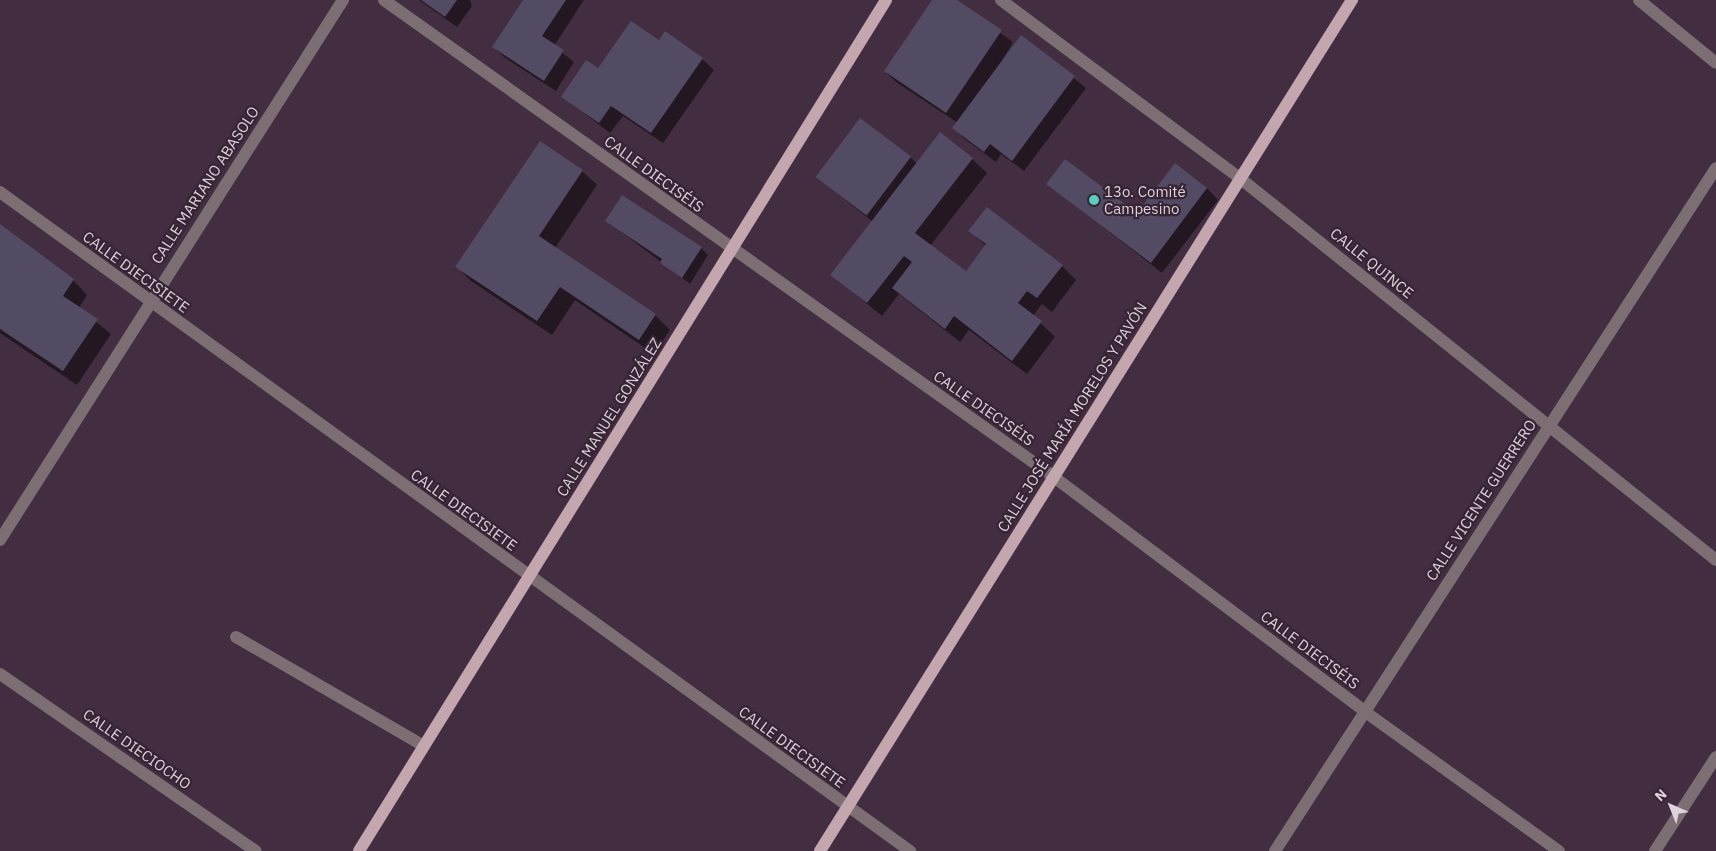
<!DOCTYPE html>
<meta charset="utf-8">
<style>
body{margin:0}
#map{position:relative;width:1716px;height:851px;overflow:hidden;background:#422e40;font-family:"IBM Plex Sans",sans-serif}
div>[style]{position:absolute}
.shadow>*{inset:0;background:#0007}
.building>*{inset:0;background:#534a63;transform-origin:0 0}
.minor>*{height:12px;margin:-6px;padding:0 6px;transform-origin:6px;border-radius:6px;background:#7c6e72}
.major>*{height:12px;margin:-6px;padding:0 6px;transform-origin:6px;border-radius:6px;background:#c3a6ae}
.dots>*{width:14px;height:14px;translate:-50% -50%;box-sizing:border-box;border:2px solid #372435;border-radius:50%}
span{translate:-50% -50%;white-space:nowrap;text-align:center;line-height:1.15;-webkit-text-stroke:4.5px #372435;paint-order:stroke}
.street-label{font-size:15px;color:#dfd2dd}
.poi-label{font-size:15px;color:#dfd2dd}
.left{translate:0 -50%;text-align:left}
.north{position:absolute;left:1646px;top:781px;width:50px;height:50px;-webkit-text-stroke:4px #372435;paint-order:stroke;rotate:316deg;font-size:14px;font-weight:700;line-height:20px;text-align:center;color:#dfd2dd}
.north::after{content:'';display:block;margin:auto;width:18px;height:22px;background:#dfd2dd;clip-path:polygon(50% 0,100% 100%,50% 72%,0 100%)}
</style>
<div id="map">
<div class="shadow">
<div style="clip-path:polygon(419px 0,470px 0,472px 6px,457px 27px)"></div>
<div style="clip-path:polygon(524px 0,584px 0,554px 46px,574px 62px,556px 91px,505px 58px,494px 47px)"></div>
<div style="clip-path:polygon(933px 0,954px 0,1013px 42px,993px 76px,1022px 37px,1086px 88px,1024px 171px,1001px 154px,996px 162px,965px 139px,954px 128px,958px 123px,896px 82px,885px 71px)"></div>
<div style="clip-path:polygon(659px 42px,702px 59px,714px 70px,663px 143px,623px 116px,610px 133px,562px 96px,599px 70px)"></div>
<div style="clip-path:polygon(910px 157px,917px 164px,972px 159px,987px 173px,930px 246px,966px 273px,986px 246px,970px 231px,1062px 266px,1076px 280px,1052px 312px,1042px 304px,1033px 316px,1055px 337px,1027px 374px,969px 330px,960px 342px,899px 294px,882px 316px,832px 275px,873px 222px,817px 177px)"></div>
<div style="clip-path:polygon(582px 171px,597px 185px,555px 248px,655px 315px,670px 330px,654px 354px,575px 300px,552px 335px,471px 281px,457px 267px)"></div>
<div style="clip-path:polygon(1048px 184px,1137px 215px,1207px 188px,1218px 200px,1162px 273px)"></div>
<div style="clip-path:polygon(607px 221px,701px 248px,708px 255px,690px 284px)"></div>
<div style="clip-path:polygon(0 226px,73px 280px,87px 295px,79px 308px,111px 334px,77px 385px,0 333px)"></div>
</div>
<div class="building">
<div style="clip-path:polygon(421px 0,457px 0,445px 17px)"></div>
<div style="clip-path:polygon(523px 0,566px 0,542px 36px,564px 50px,544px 81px,492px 47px)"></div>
<div style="clip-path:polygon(932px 0,957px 0,1002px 30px,946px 113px,884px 71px)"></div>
<div style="clip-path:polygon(631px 21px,659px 40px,665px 31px,703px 58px,651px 133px,611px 106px,599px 123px,561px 97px,586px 60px,598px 68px)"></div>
<div style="clip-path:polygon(1021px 35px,1075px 76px,1012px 161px,990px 144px,984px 152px,952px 128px)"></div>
<div style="left:860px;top:118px;width:64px;height:74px;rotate:37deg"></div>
<div style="clip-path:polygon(940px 132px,973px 158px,915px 233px,966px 271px,986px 244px,968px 231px,987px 207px,1063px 265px,1037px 298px,1027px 291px,1018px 303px,1042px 321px,1012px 361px,954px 316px,945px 329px,892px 288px,912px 262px,904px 256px,867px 303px,830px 275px)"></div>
<div style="clip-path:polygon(540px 141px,583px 170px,539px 236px,656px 314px,639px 340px,560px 287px,537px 321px,455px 267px)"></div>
<div style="clip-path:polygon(1065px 159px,1137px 213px,1175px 163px,1207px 188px,1151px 263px,1046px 184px)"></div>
<div style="clip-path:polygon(622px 195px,702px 247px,682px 278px,660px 263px,662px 259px,605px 221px)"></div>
<div style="clip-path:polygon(0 224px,74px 279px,63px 296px,98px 319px,63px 371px,0 329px)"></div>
</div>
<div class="minor">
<div style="left:384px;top:0;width:822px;rotate:35.45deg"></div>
<div style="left:1054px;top:477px;width:388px;rotate:37deg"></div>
<div style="left:1364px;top:711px;width:240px;rotate:35.7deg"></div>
<div style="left:1001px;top:0;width:299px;rotate:36.7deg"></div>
<div style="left:1241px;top:179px;width:609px;rotate:38.73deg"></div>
<div style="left:1639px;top:0;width:99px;rotate:39.3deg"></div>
<div style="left:0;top:192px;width:1124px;rotate:35.91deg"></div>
<div style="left:0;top:540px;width:640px;rotate:-57.58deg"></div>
<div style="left:236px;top:637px;width:217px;rotate:30.1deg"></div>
<div style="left:0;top:674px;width:311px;rotate:34.7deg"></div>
<div style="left:1275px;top:851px;width:813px;rotate:-57.15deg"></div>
<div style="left:1655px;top:851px;width:112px;rotate:-57deg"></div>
</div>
<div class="major">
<div style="left:359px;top:851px;width:1001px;rotate:-58.23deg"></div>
<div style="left:820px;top:851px;width:1004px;rotate:-57.99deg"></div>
</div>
<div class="dots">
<div style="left:1094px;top:200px;background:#58cec0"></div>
</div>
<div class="street-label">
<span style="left:654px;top:174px;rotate:36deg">CALLE DIECISÉIS</span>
<span style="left:205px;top:185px;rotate:-57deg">CALLE MARIANO ABASOLO</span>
<span style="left:1372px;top:263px;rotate:39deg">CALLE QUINCE</span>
<span style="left:136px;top:272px;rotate:36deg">CALLE DIECISIETE</span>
<span style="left:984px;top:408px;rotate:35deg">CALLE DIECISÉIS</span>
<span style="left:609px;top:417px;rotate:-58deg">CALLE MANUEL GONZÁLEZ</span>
<span style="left:1072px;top:417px;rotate:-58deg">CALLE JOSÉ MARÍA MORELOS Y PAVÓN</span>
<span style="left:1481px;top:500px;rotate:-57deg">CALLE VICENTE GUERRERO</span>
<span style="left:464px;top:510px;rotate:36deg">CALLE DIECISIETE</span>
<span style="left:1310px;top:650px;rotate:37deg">CALLE DIECISÉIS</span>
<span style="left:792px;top:747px;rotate:36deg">CALLE DIECISIETE</span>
<span style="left:137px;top:749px;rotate:35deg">CALLE DIECIOCHO</span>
</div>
<div class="poi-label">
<span class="left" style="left:1104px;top:200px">13o. Comité<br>Campesino</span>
</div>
<div class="north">N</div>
</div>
